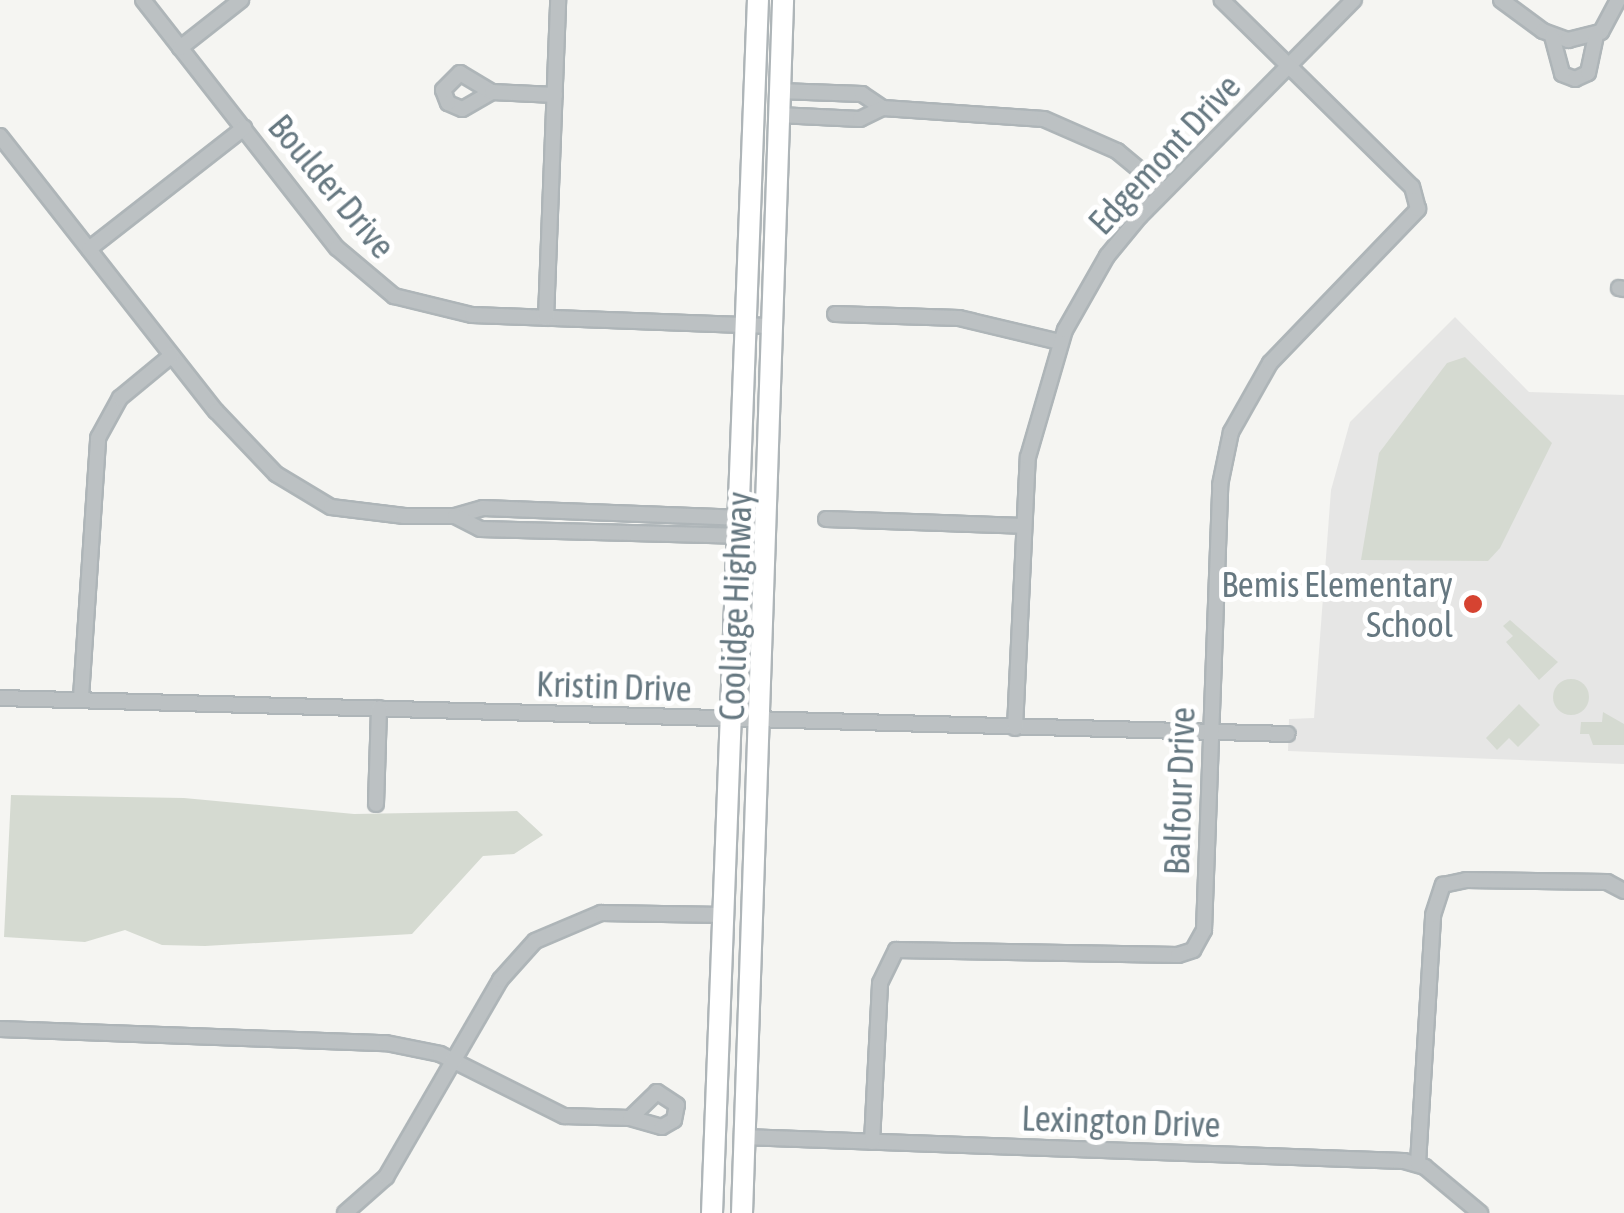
<!DOCTYPE html>
<style>
body{margin:0}
#map{position:relative;width:1624px;height:1213px;overflow:hidden;background:#f5f5f2;font-family:"Asap Condensed",sans-serif}
div>[style]{position:absolute}
.built>*{inset:0;background:#e6e6e5}
.green>*{inset:0;background:#d5dad1}
.round{border-radius:50%}
.roads{filter:drop-shadow(2px 0 #aeb5b8) drop-shadow(-2px 0 #aeb5b8) drop-shadow(0 2px #aeb5b8) drop-shadow(0 -2px #aeb5b8)}
.minor>*{height:14px;margin:-7px;padding:0 7px;transform-origin:7px;border-radius:7px;background:#bcc1c3}
.secondary>*{height:20px;margin:-10px;padding:0 10px;transform-origin:10px;border-radius:10px;background:#fff}
.dots>*{width:28px;height:28px;translate:-50% -50%;box-sizing:border-box;border:5px solid #fff;border-radius:50%}
span{translate:-50% -50%;white-space:nowrap;text-align:center;line-height:1.15;-webkit-text-stroke:10px #fff;paint-order:stroke}
.street-label{font-size:35px;color:#667881}
.poi-label{font-size:35px;color:#667881}
.right{translate:-100% -50%;text-align:right}
</style>
<div id="map">
<div class="built">
<div style="clip-path:polygon(1455px 317px,1529px 392px,1624px 395px,1624px 764px,1288px 751px,1289px 719px,1314px 718px,1331px 490px,1350px 422px)"></div>
</div>
<div class="green">
<div style="clip-path:polygon(1465px 357px,1552px 443px,1500px 548px,1488px 561px,1361px 560px,1379px 453px,1447px 363px)"></div>
<div style="clip-path:polygon(1510px 620px,1558px 662px,1539px 680px,1506px 642px,1513px 636px,1503px 626px)"></div>
<div class="round" style="left:1553px;top:679px;width:36px;height:36px"></div>
<div style="clip-path:polygon(1519px 704px,1540px 725px,1518px 747px,1509px 738px,1497px 750px,1486px 738px)"></div>
<div style="clip-path:polygon(1603px 712px,1624px 724px,1624px 745px,1593px 745px,1589px 734px,1580px 734px,1581px 722px,1602px 722px)"></div>
<div style="clip-path:polygon(11px 795px,184px 798px,354px 814px,517px 811px,543px 835px,514px 854px,483px 856px,412px 934px,205px 946px,162px 945px,125px 930px,85px 942px,4px 937px)"></div>
</div>
<div class="roads">
<div class="minor">
<div style="left:143px;top:0;width:315px;rotate:52deg"></div>
<div style="left:337px;top:248px;width:75px;rotate:40.1deg"></div>
<div style="left:394px;top:296px;width:80px;rotate:13.7deg"></div>
<div style="left:472px;top:315px;width:298px;rotate:2.1deg"></div>
<div style="left:1501px;top:0;width:52px;rotate:36.4deg"></div>
<div style="left:1543px;top:31px;width:27px;rotate:20deg"></div>
<div style="left:1568px;top:40px;width:34px;rotate:-14deg"></div>
<div style="left:1601px;top:32px;width:36px;rotate:-62deg"></div>
<div style="left:1552px;top:36px;width:39px;rotate:75deg"></div>
<div style="left:1562px;top:74px;width:14px;rotate:21deg"></div>
<div style="left:1575px;top:79px;width:14px;rotate:-25deg"></div>
<div style="left:1588px;top:73px;width:39px;rotate:-78deg"></div>
<div style="left:180px;top:48px;width:78px;rotate:-38.2deg"></div>
<div style="left:779px;top:91px;width:83px;rotate:2.1deg"></div>
<div style="left:862px;top:94px;width:25px;rotate:34deg"></div>
<div style="left:883px;top:108px;width:161px;rotate:3.9deg"></div>
<div style="left:1044px;top:119px;width:80px;rotate:23.7deg"></div>
<div style="left:1117px;top:151px;width:61px;rotate:39.7deg"></div>
<div style="left:492px;top:92px;width:34px;rotate:150deg"></div>
<div style="left:462px;top:109px;width:15px;rotate:-157deg"></div>
<div style="left:448px;top:103px;width:14px;rotate:-111deg"></div>
<div style="left:443px;top:90px;width:24px;rotate:-45deg"></div>
<div style="left:460px;top:73px;width:37px;rotate:31deg"></div>
<div style="left:492px;top:92px;width:63px;rotate:2.7deg"></div>
<div style="left:778px;top:115px;width:82px;rotate:2.8deg"></div>
<div style="left:860px;top:119px;width:25px;rotate:-26deg"></div>
<div style="left:0;top:136px;width:350px;rotate:51.9deg"></div>
<div style="left:216px;top:411px;width:87px;rotate:46.4deg"></div>
<div style="left:276px;top:474px;width:64px;rotate:31deg"></div>
<div style="left:331px;top:507px;width:74px;rotate:7deg"></div>
<div style="left:404px;top:516px;width:51px"></div>
<div style="left:455px;top:516px;width:29px;rotate:-16deg"></div>
<div style="left:483px;top:508px;width:255px;rotate:2.2deg"></div>
<div style="left:738px;top:518px;width:27px;rotate:24deg"></div>
<div style="left:89px;top:249px;width:197px;rotate:-38deg"></div>
<div style="left:1619px;top:288px;width:5px;rotate:11deg"></div>
<div style="left:835px;top:314px;width:124px;rotate:1.8deg"></div>
<div style="left:959px;top:318px;width:104px;rotate:13.4deg"></div>
<div style="left:546px;top:318px;width:318px;rotate:-87.8deg"></div>
<div style="left:455px;top:516px;width:28px;rotate:27deg"></div>
<div style="left:480px;top:529px;width:266px;rotate:1.5deg"></div>
<div style="left:826px;top:519px;width:197px;rotate:2deg"></div>
<div style="left:81px;top:697px;width:260px;rotate:-86.2deg"></div>
<div style="left:98px;top:438px;width:46px;rotate:-61.2deg"></div>
<div style="left:120px;top:398px;width:67px;rotate:-39.6deg"></div>
<div style="left:0;top:698px;width:1288px;rotate:1.6deg"></div>
<div style="left:1015px;top:728px;width:271px;rotate:-87.3deg"></div>
<div style="left:1028px;top:457px;width:132px;rotate:-73.8deg"></div>
<div style="left:1065px;top:330px;width:85px;rotate:-60.4deg"></div>
<div style="left:1107px;top:256px;width:52px;rotate:-50.5deg"></div>
<div style="left:1140px;top:216px;width:304px;rotate:-45.3deg"></div>
<div style="left:376px;top:804px;width:96px;rotate:-88.2deg"></div>
<div style="left:0;top:1029px;width:386px;rotate:2.1deg"></div>
<div style="left:386px;top:1043px;width:55px;rotate:11.5deg"></div>
<div style="left:440px;top:1054px;width:139px;rotate:26.6deg"></div>
<div style="left:564px;top:1116px;width:66px;rotate:1.7deg"></div>
<div style="left:630px;top:1118px;width:33px;rotate:16deg"></div>
<div style="left:662px;top:1127px;width:14px;rotate:-30deg"></div>
<div style="left:674px;top:1120px;width:15px;rotate:-79deg"></div>
<div style="left:677px;top:1105px;width:24px;rotate:-147deg"></div>
<div style="left:657px;top:1092px;width:37px;rotate:136deg"></div>
<div style="left:743px;top:1137px;width:661px;rotate:2.08deg"></div>
<div style="left:1404px;top:1161px;width:22px;rotate:16deg"></div>
<div style="left:1425px;top:1167px;width:72px;rotate:39.9deg"></div>
<div style="left:872px;top:1142px;width:159px;rotate:-87.1deg"></div>
<div style="left:880px;top:983px;width:37px;rotate:-64deg"></div>
<div style="left:896px;top:950px;width:282px;rotate:1deg"></div>
<div style="left:1178px;top:955px;width:16px;rotate:-18deg"></div>
<div style="left:1193px;top:950px;width:23px;rotate:-61deg"></div>
<div style="left:1204px;top:930px;width:445px;rotate:-87.9deg"></div>
<div style="left:1220px;top:485px;width:54px;rotate:-78.3deg"></div>
<div style="left:1231px;top:432px;width:79px;rotate:-60.5deg"></div>
<div style="left:1270px;top:363px;width:214px;rotate:-46.1deg"></div>
<div style="left:1418px;top:209px;width:23px;rotate:-105deg"></div>
<div style="left:1412px;top:187px;width:267px;rotate:-135.5deg"></div>
<div style="left:1418px;top:1163px;width:248px;rotate:-86.5deg"></div>
<div style="left:1433px;top:915px;width:32px;rotate:-72deg"></div>
<div style="left:1443px;top:885px;width:24px;rotate:-12deg"></div>
<div style="left:1466px;top:880px;width:141px;rotate:0.8deg"></div>
<div style="left:1607px;top:882px;width:19px;rotate:28deg"></div>
<div style="left:345px;top:1213px;width:55px;rotate:-41.3deg"></div>
<div style="left:386px;top:1177px;width:228px;rotate:-59.9deg"></div>
<div style="left:500px;top:980px;width:52px;rotate:-48.1deg"></div>
<div style="left:535px;top:941px;width:72px;rotate:-23deg"></div>
<div style="left:601px;top:913px;width:123px;rotate:0.9deg"></div>
</div>
<div class="secondary">
<div style="left:712px;top:1213px;width:1214px;rotate:-87.83deg"></div>
<div style="left:742px;top:1213px;width:1214px;rotate:-88.06deg"></div>
</div>
</div>
<div class="dots">
<div style="left:1473px;top:604px;background:#d64331"></div>
</div>
<div class="street-label">
<span style="left:1164px;top:154px;rotate:-47deg">Edgemont Drive</span>
<span style="left:332px;top:186px;rotate:50deg">Boulder Drive</span>
<span style="left:735px;top:606px;rotate:-88deg">Coolidge Highway</span>
<span style="left:614px;top:686px;rotate:2deg">Kristin Drive</span>
<span style="left:1179px;top:791px;rotate:-88deg">Balfour Drive</span>
<span style="left:1121px;top:1121px;rotate:2deg">Lexington Drive</span>
</div>
<div class="poi-label">
<span class="right" style="left:1453px;top:604px">Bemis Elementary<br>School</span>
</div>
</div>
